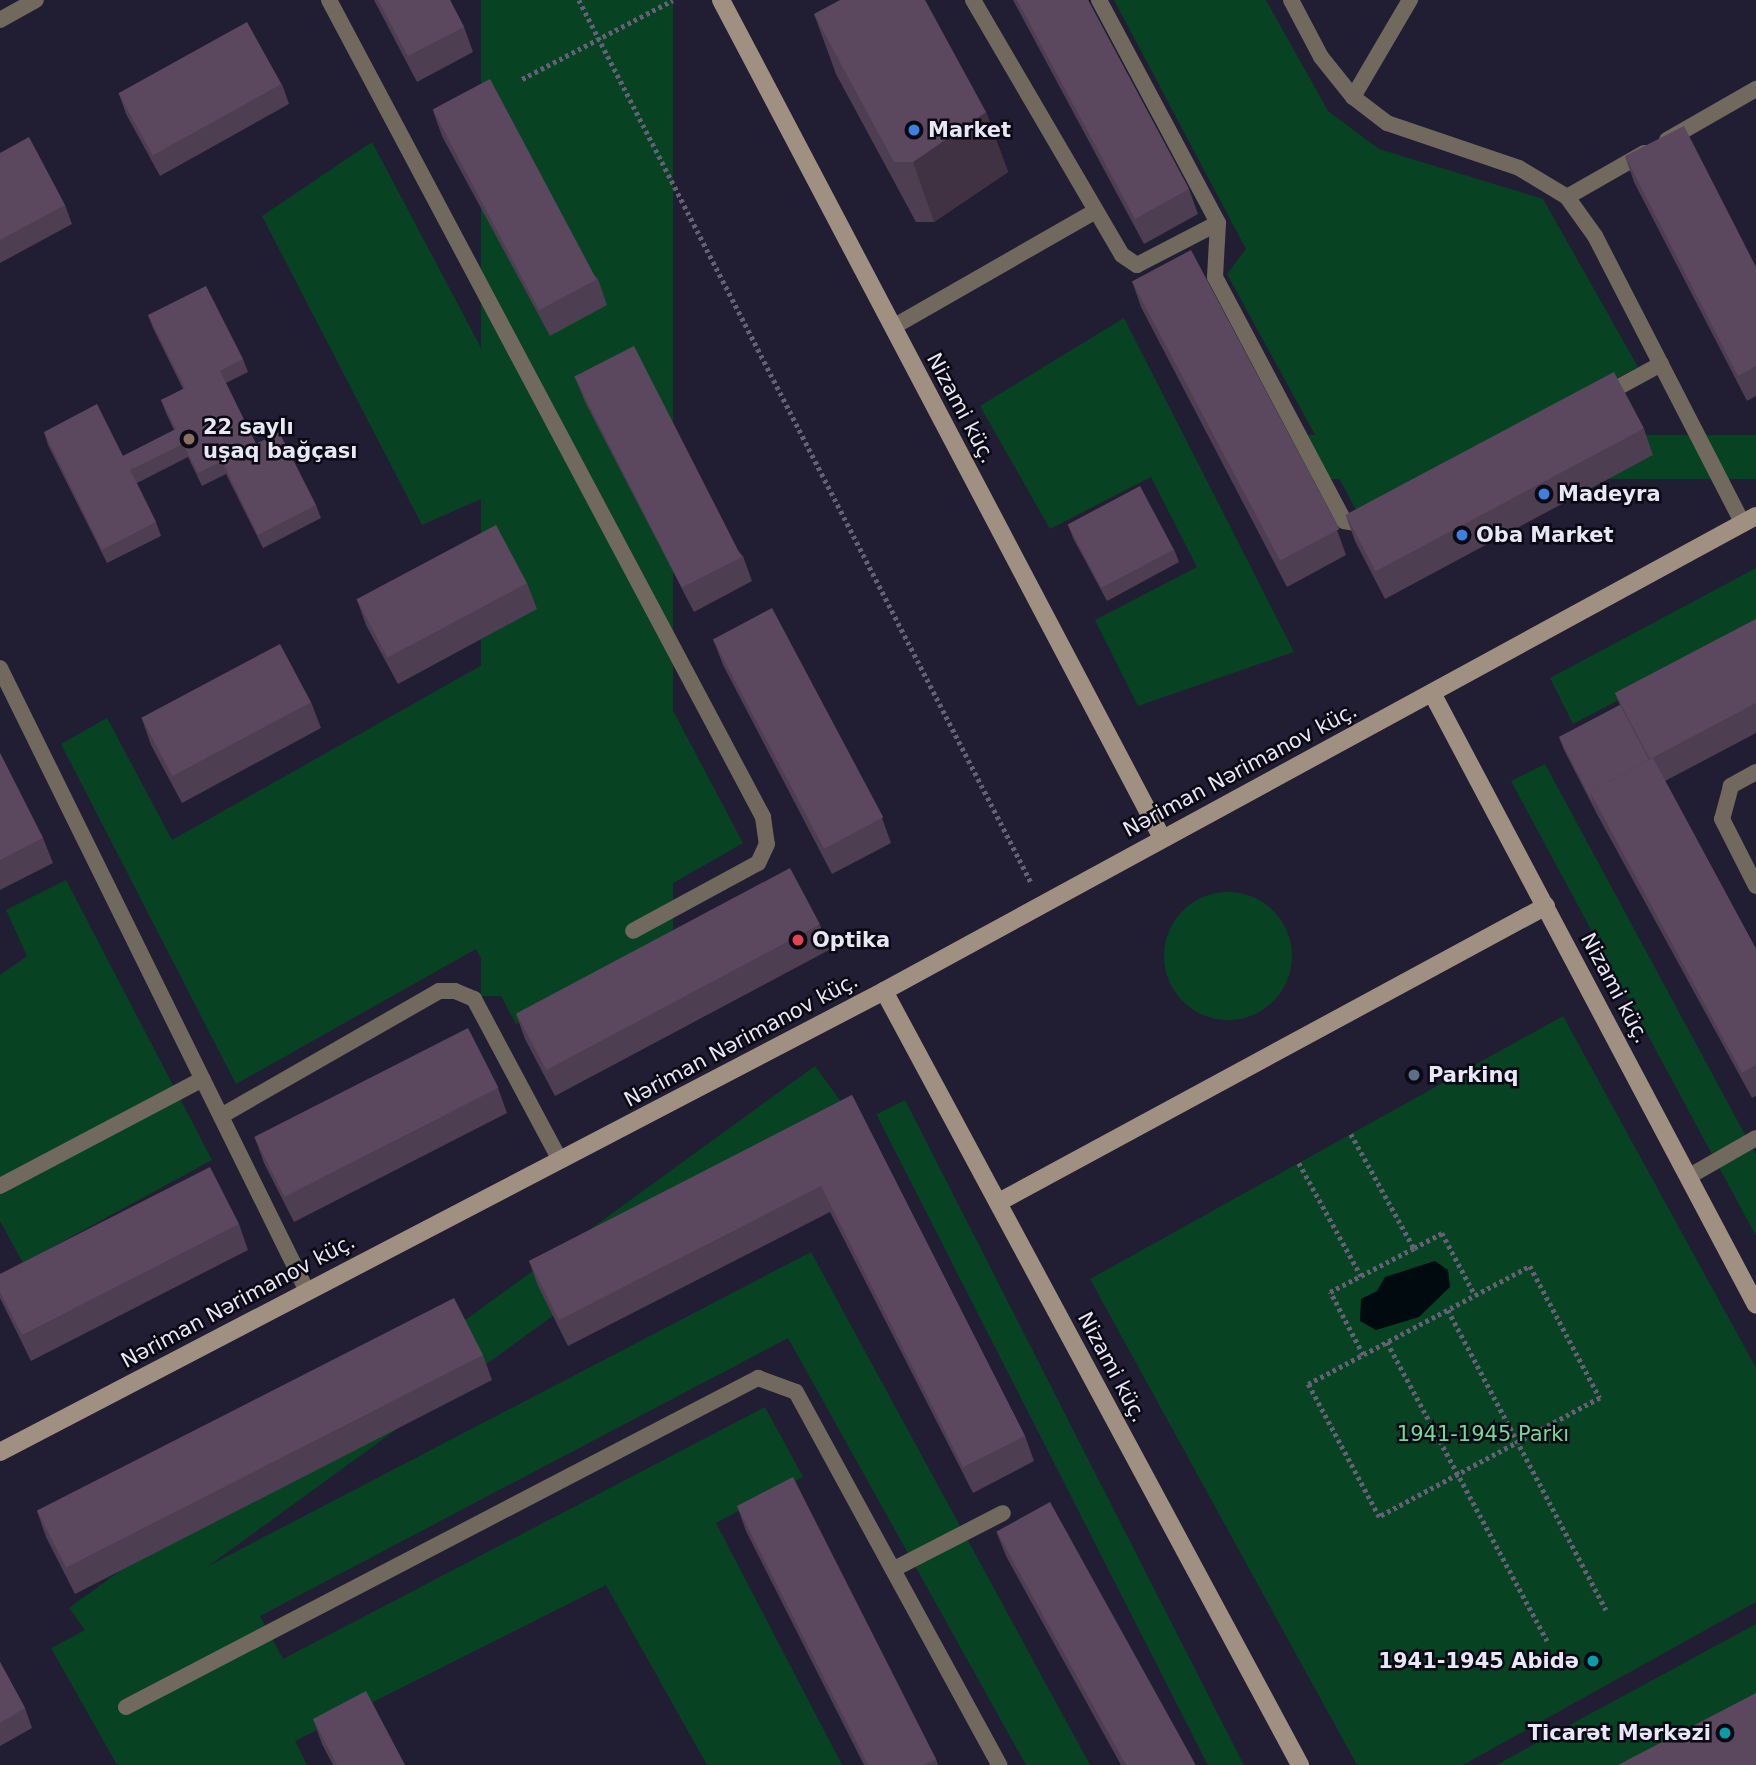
<!DOCTYPE html>
<meta charset="utf-8">
<style>
body{margin:0}
#map{position:relative;width:1756px;height:1765px;overflow:hidden;background:#211e34;font-family:"DejaVu Sans",sans-serif}
div>[style]{position:absolute}
.green>*{inset:0;background:#074223;transform-origin:0 0}
.round{border-radius:50%}
.water>*{inset:0;background:#010a0e}
.path>*{height:4.5px;margin-top:-2.25px;transform-origin:0;background:repeating-linear-gradient(90deg,#646175 0 3.5px,transparent 0 7px)}
.lane>*{height:16px;margin:-8px;padding:0 8px;transform-origin:8px;border-radius:8px;background:#71685e}
.secondary>*{height:18px;margin:-9px;padding:0 9px;transform-origin:9px;border-radius:9px;background:#9f9081}
.wall>*{inset:0;background:#4e3e51}
.shaded-wall>*{inset:0;background:#403242}
.building>*{inset:0;background:#5b485e;transform-origin:0 0}
.dots>*{width:19px;height:19px;translate:-50% -50%;box-sizing:border-box;border:4px solid #0b0913;border-radius:50%}
span{translate:-50% -50%;white-space:nowrap;text-align:center;line-height:1.15;-webkit-text-stroke:5px #0b0913;paint-order:stroke}
.poi-label{font-size:21px;color:#e8e7f6;font-weight:700}
.left{translate:0 -50%;text-align:left}
.right{translate:-100% -50%;text-align:right}
.street-label{font-size:21px;color:#e8e7f6}
.park-label{font-size:21px;color:#75da99}
</style>
<div id="map">
<div class="green">
<div style="left:481px;top:0;width:192px;height:996px"></div>
<div style="clip-path:polygon(1114px 0,1266px 0,1328px 111px,1379px 149px,1543px 199px,1638px 367px,1359px 515px,1227px 274px,1246px 249px)"></div>
<div style="clip-path:polygon(372px 142px,743px 843px,609px 920px,623px 964px,516px 1024px,476px 949px,236px 1084px,61px 744px,107px 718px,172px 840px,560px 621px,490px 495px,422px 525px,262px 216px)"></div>
<div style="clip-path:polygon(1124px 318px,1294px 652px,1138px 706px,1095px 620px,1197px 567px,1151px 477px,1050px 529px,980px 406px)"></div>
<div style="left:1756px;top:435px;width:44px;height:464px;rotate:90deg"></div>
<div style="clip-path:polygon(1756px 568px,1756px 628px,1573px 724px,1550px 678px)"></div>
<div style="clip-path:polygon(1545px 764px,1756px 1155px,1756px 1236px,1511px 781px)"></div>
<div style="clip-path:polygon(66px 880px,212px 1160px,23px 1263px,0 1221px,0 975px,27px 956px,6px 910px)"></div>
<div class="round" style="left:1164px;top:892px;width:128px;height:128px"></div>
<div style="clip-path:polygon(1563px 1016px,1756px 1368px,1756px 1602px,1463px 1765px,1357px 1765px,1090px 1279px)"></div>
<div style="left:815px;top:1066px;width:48px;height:922px;rotate:54deg"></div>
<div style="left:905px;top:1100px;width:749px;height:32px;rotate:63deg"></div>
<div style="clip-path:polygon(811px 1252px,1090px 1765px,1026px 1765px,788px 1338px,260px 1616px,283px 1659px,765px 1407px,803px 1477px,716px 1523px,842px 1765px,707px 1765px,606px 1585px,295px 1741px,307px 1765px,117px 1765px,51px 1648px)"></div>
<div style="clip-path:polygon(1756px 1624px,1756px 1765px,1496px 1765px)"></div>
</div>
<div class="water">
<div style="clip-path:polygon(1435px 1261px,1448px 1270px,1450px 1287px,1419px 1317px,1376px 1330px,1360px 1321px,1361px 1299px,1377px 1291px,1385px 1277px)"></div>
</div>
<div class="path">
<div style="left:579px;top:0;width:993px;rotate:62.87deg"></div>
<div style="left:522px;top:79px;width:170px;rotate:-27.6deg"></div>
<div style="left:1351px;top:1134px;width:130px;rotate:61.1deg"></div>
<div style="left:1299px;top:1163px;width:129px;rotate:61.2deg"></div>
<div style="left:1530px;top:1266px;width:149px;rotate:62.1deg"></div>
<div style="left:1600px;top:1398px;width:251px;rotate:151.7deg"></div>
<div style="left:1379px;top:1517px;width:151px;rotate:-118.1deg"></div>
<div style="left:1308px;top:1384px;width:251px;rotate:-28deg"></div>
<div style="left:1448px;top:1310px;width:339px;rotate:62.2deg"></div>
<div style="left:1387px;top:1342px;width:339px;rotate:61.8deg"></div>
<div style="left:1363px;top:1355px;width:71px;rotate:-117.6deg"></div>
<div style="left:1330px;top:1292px;width:95px;rotate:-27.6deg"></div>
<div style="left:1414px;top:1248px;width:32px;rotate:-28deg"></div>
<div style="left:1442px;top:1233px;width:70px;rotate:62deg"></div>
</div>
<div class="lane">
<div style="left:329px;top:0;width:925px;rotate:62.02deg"></div>
<div style="left:763px;top:817px;width:27px;rotate:82deg"></div>
<div style="left:767px;top:844px;width:21px;rotate:115deg"></div>
<div style="left:758px;top:863px;width:142px;rotate:151.5deg"></div>
<div style="left:973px;top:0;width:295px;rotate:59.7deg"></div>
<div style="left:1122px;top:255px;width:18px;rotate:34deg"></div>
<div style="left:1137px;top:265px;width:91px;rotate:-27.4deg"></div>
<div style="left:1099px;top:0;width:253px;rotate:61.9deg"></div>
<div style="left:1218px;top:223px;width:54px;rotate:93.2deg"></div>
<div style="left:1215px;top:277px;width:276px;rotate:62.1deg"></div>
<div style="left:1344px;top:521px;width:22px;rotate:10deg"></div>
<div style="left:1291px;top:0;width:64px;rotate:62.2deg"></div>
<div style="left:1321px;top:57px;width:51px;rotate:51.3deg"></div>
<div style="left:1353px;top:97px;width:43px;rotate:37.4deg"></div>
<div style="left:1387px;top:123px;width:139px;rotate:18.8deg"></div>
<div style="left:1519px;top:168px;width:56px;rotate:31.1deg"></div>
<div style="left:1567px;top:197px;width:48px;rotate:54.3deg"></div>
<div style="left:1595px;top:236px;width:324px;rotate:62.8deg"></div>
<div style="left:0;top:20px;width:41px;rotate:-29.1deg"></div>
<div style="left:1353px;top:97px;width:113px;rotate:-59.6deg"></div>
<div style="left:1667px;top:140px;width:103px;rotate:-29.8deg"></div>
<div style="left:1567px;top:197px;width:89px;rotate:-29.7deg"></div>
<div style="left:893px;top:327px;width:232px;rotate:-29.8deg"></div>
<div style="left:1604px;top:395px;width:65px;rotate:-28.5deg"></div>
<div style="left:0;top:668px;width:695px;rotate:63.77deg"></div>
<div style="left:1756px;top:772px;width:29px;rotate:151deg"></div>
<div style="left:1731px;top:786px;width:34px;rotate:105deg"></div>
<div style="left:1722px;top:819px;width:75px;rotate:63.1deg"></div>
<div style="left:221px;top:1116px;width:251px;rotate:-29.8deg"></div>
<div style="left:439px;top:991px;width:16px"></div>
<div style="left:455px;top:991px;width:21px;rotate:23deg"></div>
<div style="left:474px;top:999px;width:183px;rotate:61.9deg"></div>
<div style="left:1688px;top:1177px;width:78px;rotate:-29.8deg"></div>
<div style="left:0;top:1186px;width:229px;rotate:-27.8deg"></div>
<div style="left:896px;top:1568px;width:120px;rotate:-27.2deg"></div>
<div style="left:126px;top:1707px;width:713px;rotate:-27.5deg"></div>
<div style="left:758px;top:1378px;width:40px;rotate:20.2deg"></div>
<div style="left:796px;top:1392px;width:425px;rotate:61.4deg"></div>
</div>
<div class="secondary">
<div style="left:721px;top:0;width:947px;rotate:62.24deg"></div>
<div style="left:1432px;top:693px;width:692px;rotate:62.1deg"></div>
<div style="left:884px;top:991px;width:879px;rotate:61.74deg"></div>
<div style="left:999px;top:1202px;width:622px;rotate:-28.42deg"></div>
<div style="left:0;top:1452px;width:997px;rotate:-27.54deg"></div>
<div style="left:884px;top:991px;width:993px;rotate:-28.58deg"></div>
</div>
<div class="wall">
<div style="clip-path:polygon(374px 0,450px 0,464px 27px,473px 52px,417px 82px)"></div>
<div style="clip-path:polygon(1013px 0,1088px 0,1189px 189px,1198px 214px,1144px 244px)"></div>
<div style="clip-path:polygon(814px 14px,986px 112px,1008px 172px,934px 222px,916px 222px,836px 74px)"></div>
<div style="clip-path:polygon(282px 84px,289px 104px,160px 176px,126px 114px,119px 94px)"></div>
<div style="clip-path:polygon(433px 111px,598px 279px,607px 305px,550px 336px,442px 136px)"></div>
<div style="clip-path:polygon(0 153px,65px 205px,72px 224px,0 263px)"></div>
<div style="clip-path:polygon(1625px 156px,1756px 267px,1756px 396px,1747px 401px,1634px 182px)"></div>
<div style="clip-path:polygon(1132px 281px,1337px 530px,1346px 555px,1287px 587px,1141px 307px)"></div>
<div style="clip-path:polygon(148px 315px,243px 359px,248px 372px,226px 383px,256px 444px,316px 505px,321px 518px,263px 548px,226px 474px,202px 486px,188px 457px,137px 483px,156px 522px,161px 536px,107px 563px,48px 445px,44px 432px,123px 456px,174px 430px,166px 413px,161px 400px,183px 389px,153px 328px)"></div>
<div style="clip-path:polygon(575px 377px,743px 556px,752px 581px,694px 612px,585px 402px)"></div>
<div style="clip-path:polygon(1644px 429px,1653px 455px,1385px 599px,1355px 541px,1346px 516px)"></div>
<div style="clip-path:polygon(1068px 525px,1174px 549px,1179px 562px,1107px 601px,1073px 538px)"></div>
<div style="clip-path:polygon(527px 583px,537px 609px,398px 684px,366px 625px,357px 600px)"></div>
<div style="clip-path:polygon(1756px 619px,1756px 733px,1665px 781px,1756px 949px,1756px 1096px,1752px 1098px,1598px 816px,1564px 750px,1559px 737px,1620px 705px,1615px 693px)"></div>
<div style="clip-path:polygon(713px 639px,882px 818px,891px 843px,832px 874px,723px 665px)"></div>
<div style="clip-path:polygon(311px 702px,321px 728px,182px 803px,151px 745px,142px 719px)"></div>
<div style="clip-path:polygon(0 753px,43px 838px,53px 863px,0 890px)"></div>
<div style="clip-path:polygon(820px 925px,829px 950px,555px 1096px,525px 1039px,516px 1014px)"></div>
<div style="clip-path:polygon(498px 1088px,507px 1113px,294px 1222px,264px 1163px,255px 1138px)"></div>
<div style="clip-path:polygon(852px 1095px,1025px 1436px,1034px 1461px,973px 1493px,830px 1212px,568px 1346px,538px 1286px,529px 1261px)"></div>
<div style="clip-path:polygon(239px 1224px,248px 1250px,31px 1361px,0 1298px,0 1274px)"></div>
<div style="clip-path:polygon(483px 1355px,492px 1380px,75px 1594px,46px 1537px,37px 1511px)"></div>
<div style="clip-path:polygon(737px 1506px,936px 1759px,938px 1765px,864px 1765px,746px 1531px)"></div>
<div style="clip-path:polygon(996px 1531px,1195px 1765px,1121px 1765px,1006px 1556px)"></div>
<div style="clip-path:polygon(0 1662px,25px 1708px,32px 1728px,0 1746px)"></div>
<div style="clip-path:polygon(313px 1719px,405px 1765px,333px 1765px,322px 1744px)"></div>
</div>
<div class="shaded-wall">
<div style="clip-path:polygon(986px 112px,1008px 172px,934px 222px,913px 162px)"></div>
</div>
<div class="building">
<div style="clip-path:polygon(378px 0,450px 0,464px 27px,408px 56px)"></div>
<div style="clip-path:polygon(840px 0,925px 0,986px 112px,913px 162px,894px 162px,814px 14px)"></div>
<div style="clip-path:polygon(1017px 0,1088px 0,1189px 189px,1135px 219px)"></div>
<div style="left:247px;top:22px;width:71px;height:147px;rotate:61deg"></div>
<div style="left:490px;top:79px;width:227px;height:65px;rotate:62deg"></div>
<div style="clip-path:polygon(1684px 126px,1756px 267px,1756px 366px,1738px 376px,1625px 156px)"></div>
<div style="clip-path:polygon(29px 137px,65px 205px,0 240px,0 153px)"></div>
<div style="left:1191px;top:250px;width:316px;height:67px;rotate:62deg"></div>
<div style="clip-path:polygon(206px 286px,243px 359px,220px 371px,256px 444px,279px 432px,316px 505px,258px 535px,222px 461px,198px 473px,183px 444px,130px 470px,156px 522px,102px 550px,44px 432px,97px 404px,123px 456px,176px 429px,161px 400px,185px 388px,148px 315px)"></div>
<div style="left:634px;top:346px;width:237px;height:67px;rotate:63deg"></div>
<div style="left:1614px;top:372px;width:64px;height:304px;rotate:62deg"></div>
<div style="left:1140px;top:486px;width:72px;height:82px;rotate:62deg"></div>
<div style="left:496px;top:525px;width:66px;height:158px;rotate:62deg"></div>
<div style="left:772px;top:608px;width:237px;height:67px;rotate:62deg"></div>
<div style="clip-path:polygon(1756px 619px,1756px 703px,1650px 759px,1615px 693px)"></div>
<div style="left:280px;top:644px;width:66px;height:157px;rotate:62deg"></div>
<div style="clip-path:polygon(1620px 705px,1649px 760px,1590px 792px,1593px 803px,1559px 737px)"></div>
<div style="clip-path:polygon(0 753px,43px 838px,0 860px)"></div>
<div style="clip-path:polygon(1653px 758px,1756px 949px,1756px 1065px,1742px 1073px,1590px 792px)"></div>
<div style="left:790px;top:868px;width:64px;height:310px;rotate:62deg"></div>
<div style="left:468px;top:1028px;width:67px;height:240px;rotate:63deg"></div>
<div style="clip-path:polygon(852px 1095px,1025px 1436px,963px 1467px,821px 1186px,559px 1320px,529px 1261px)"></div>
<div style="clip-path:polygon(210px 1167px,239px 1224px,22px 1335px,0 1292px,0 1274px)"></div>
<div style="left:454px;top:1298px;width:64px;height:468px;rotate:63deg"></div>
<div style="clip-path:polygon(793px 1477px,936px 1759px,924px 1765px,868px 1765px,737px 1506px)"></div>
<div style="left:1050px;top:1502px;width:300px;height:61px;rotate:61deg"></div>
<div style="clip-path:polygon(0 1662px,25px 1708px,0 1723px)"></div>
<div style="clip-path:polygon(366px 1691px,405px 1765px,337px 1765px,313px 1719px)"></div>
<div style="clip-path:polygon(1756px 1693px,1756px 1765px,1618px 1765px)"></div>
</div>
<div class="dots">
<div style="left:914px;top:130px;background:#3f7fe0"></div>
<div style="left:189px;top:439px;background:#8d6e63"></div>
<div style="left:1544px;top:494px;background:#3f7fe0"></div>
<div style="left:1462px;top:535px;background:#3f7fe0"></div>
<div style="left:798px;top:940px;background:#e0444e"></div>
<div style="left:1414px;top:1075px;background:#5c6f8a"></div>
<div style="left:1593px;top:1661px;background:#0f9aa8"></div>
<div style="left:1725px;top:1733px;background:#0f9aa8"></div>
</div>
<div class="poi-label">
<span class="left" style="left:928px;top:130px">Market</span>
<span class="left" style="left:203px;top:439px">22 saylı<br>uşaq bağçası</span>
<span class="left" style="left:1558px;top:494px">Madeyra</span>
<span class="left" style="left:1476px;top:535px">Oba Market</span>
<span class="left" style="left:812px;top:940px">Optika</span>
<span class="left" style="left:1428px;top:1075px">Parkinq</span>
<span class="right" style="left:1579px;top:1661px">1941-1945 Abidə</span>
<span class="right" style="left:1711px;top:1733px">Ticarət Mərkəzi</span>
</div>
<div class="street-label">
<span style="left:961px;top:408px;rotate:62deg">Nizami küç.</span>
<span style="left:1240px;top:770px;rotate:-28deg">Nəriman Nərimanov küç.</span>
<span style="left:1615px;top:988px;rotate:62deg">Nizami küç.</span>
<span style="left:741px;top:1040px;rotate:-28deg">Nəriman Nərimanov küç.</span>
<span style="left:238px;top:1301px;rotate:-28deg">Nəriman Nərimanov küç.</span>
<span style="left:1112px;top:1367px;rotate:62deg">Nizami küç.</span>
</div>
<div class="park-label">
<span style="left:1483px;top:1434px">1941-1945 Parkı</span>
</div>
</div>
